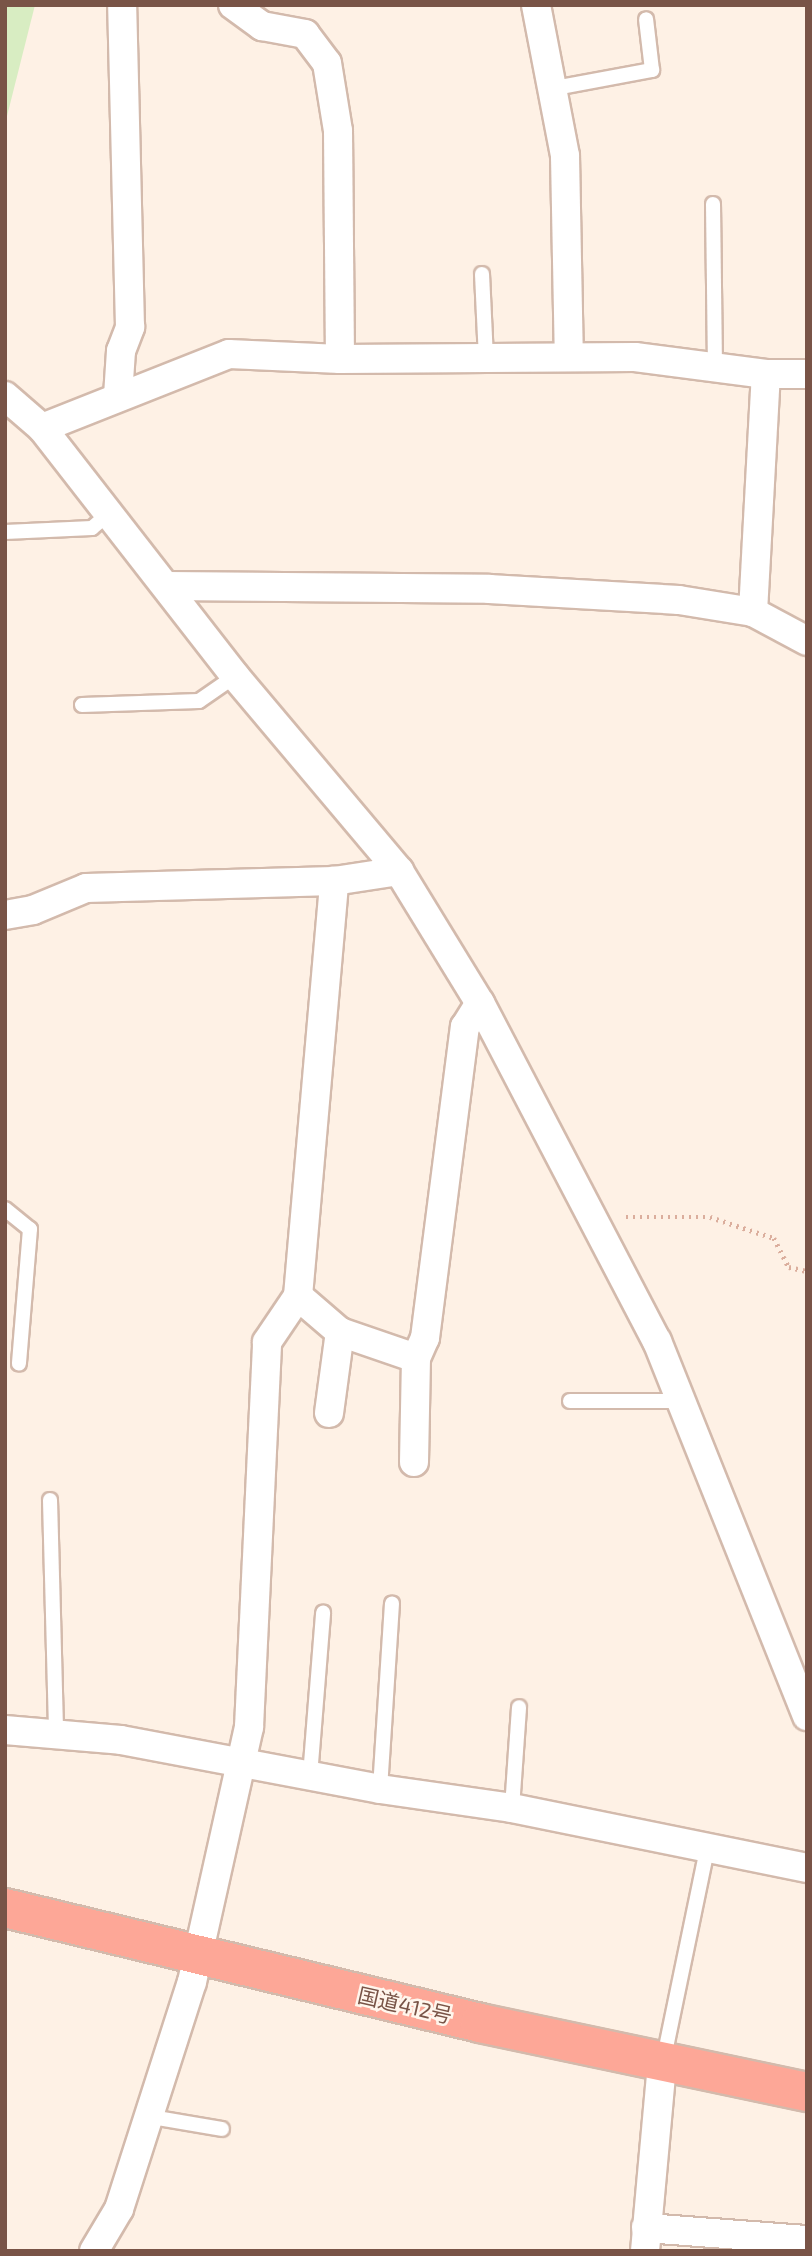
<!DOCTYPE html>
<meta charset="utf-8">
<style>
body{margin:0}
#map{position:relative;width:812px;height:2256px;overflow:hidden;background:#fef1e5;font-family:"Exo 2","Noto Sans JP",sans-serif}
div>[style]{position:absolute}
.green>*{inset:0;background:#d8edc2}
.path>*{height:4.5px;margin-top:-2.25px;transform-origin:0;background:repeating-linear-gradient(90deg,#dbae9d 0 2px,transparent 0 7px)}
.roads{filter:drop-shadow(2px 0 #d3baac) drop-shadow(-2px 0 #d3baac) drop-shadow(0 2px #d3baac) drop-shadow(0 -2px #d3baac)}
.lane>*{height:14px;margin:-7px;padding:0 7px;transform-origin:7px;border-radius:7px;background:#fff}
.street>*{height:28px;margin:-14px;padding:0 14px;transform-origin:14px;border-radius:14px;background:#fff}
.highway>*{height:38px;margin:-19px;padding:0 19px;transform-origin:19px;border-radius:19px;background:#fda797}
span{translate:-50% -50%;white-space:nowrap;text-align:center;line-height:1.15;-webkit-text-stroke:5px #fff6ed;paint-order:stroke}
.street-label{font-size:21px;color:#795447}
.frame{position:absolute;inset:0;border:7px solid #795447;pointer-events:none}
</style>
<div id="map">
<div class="green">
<div style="clip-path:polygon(5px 5px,35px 5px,5px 124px)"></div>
</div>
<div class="path">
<div style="left:626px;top:1217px;width:84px"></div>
<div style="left:710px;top:1217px;width:67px;rotate:18.2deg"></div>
<div style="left:774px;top:1238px;width:33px;rotate:63deg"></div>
<div style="left:789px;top:1267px;width:18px;rotate:13deg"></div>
</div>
<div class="roads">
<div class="lane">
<div style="left:555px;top:88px;width:99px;rotate:-10.5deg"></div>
<div style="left:652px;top:70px;width:51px;rotate:-96.7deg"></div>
<div style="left:713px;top:204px;width:161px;rotate:89.3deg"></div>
<div style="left:482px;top:274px;width:84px;rotate:87.3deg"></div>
<div style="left:5px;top:532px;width:87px;rotate:-2.6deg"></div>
<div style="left:92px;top:528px;width:21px;rotate:-41deg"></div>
<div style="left:82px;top:705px;width:117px;rotate:-2deg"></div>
<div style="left:199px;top:701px;width:44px;rotate:-34.8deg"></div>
<div style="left:5px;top:1209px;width:32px;rotate:39deg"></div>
<div style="left:30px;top:1229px;width:135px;rotate:94.7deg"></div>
<div style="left:570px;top:1401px;width:113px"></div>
<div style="left:50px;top:1500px;width:235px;rotate:88.5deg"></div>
<div style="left:310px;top:1776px;width:164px;rotate:-85.4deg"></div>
<div style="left:380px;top:1789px;width:186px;rotate:-86.3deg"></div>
<div style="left:512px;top:1808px;width:101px;rotate:-86deg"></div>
<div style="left:663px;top:2062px;width:222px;rotate:-78.3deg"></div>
<div style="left:146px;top:2116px;width:77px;rotate:9.7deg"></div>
</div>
<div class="street">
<div style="left:233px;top:5px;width:36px;rotate:36deg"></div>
<div style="left:262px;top:26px;width:44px;rotate:10.5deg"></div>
<div style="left:305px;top:34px;width:36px;rotate:53deg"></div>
<div style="left:327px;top:63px;width:69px;rotate:80.8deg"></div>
<div style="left:338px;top:131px;width:228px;rotate:89.5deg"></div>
<div style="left:536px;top:5px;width:154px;rotate:79.1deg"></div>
<div style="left:565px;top:156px;width:200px;rotate:88.9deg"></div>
<div style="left:5px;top:396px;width:49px;rotate:40.9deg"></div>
<div style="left:42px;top:428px;width:314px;rotate:52.1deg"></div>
<div style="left:235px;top:676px;width:255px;rotate:49.9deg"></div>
<div style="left:399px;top:871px;width:155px;rotate:58.5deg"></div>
<div style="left:480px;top:1003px;width:382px;rotate:62.4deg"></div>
<div style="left:657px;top:1341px;width:404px;rotate:68.2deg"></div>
<div style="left:118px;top:396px;width:45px;rotate:-86.2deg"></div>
<div style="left:121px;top:351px;width:26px;rotate:-69deg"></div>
<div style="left:130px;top:327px;width:322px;rotate:-91.4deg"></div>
<div style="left:42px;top:428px;width:201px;rotate:-21.6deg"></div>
<div style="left:229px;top:354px;width:111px;rotate:2.6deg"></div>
<div style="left:340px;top:359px;width:295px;rotate:-0.4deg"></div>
<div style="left:635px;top:357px;width:132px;rotate:7.4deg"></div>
<div style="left:766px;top:374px;width:41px"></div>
<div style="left:167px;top:586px;width:322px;rotate:0.5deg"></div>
<div style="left:489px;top:589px;width:190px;rotate:3.3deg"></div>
<div style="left:679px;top:600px;width:75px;rotate:9.2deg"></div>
<div style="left:753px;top:612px;width:61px;rotate:28.2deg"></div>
<div style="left:753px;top:612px;width:238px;rotate:-86.9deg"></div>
<div style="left:5px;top:915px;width:28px;rotate:-10deg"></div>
<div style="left:33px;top:910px;width:57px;rotate:-22.5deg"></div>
<div style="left:86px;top:888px;width:248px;rotate:-1.6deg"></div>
<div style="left:334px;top:881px;width:66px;rotate:-8.7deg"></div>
<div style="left:298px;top:1296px;width:55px;rotate:40.6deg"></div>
<div style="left:340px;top:1332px;width:80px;rotate:18.9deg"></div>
<div style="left:329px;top:1413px;width:82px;rotate:-82.3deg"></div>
<div style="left:414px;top:1462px;width:104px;rotate:-88.9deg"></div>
<div style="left:416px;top:1358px;width:22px;rotate:-66deg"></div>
<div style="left:425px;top:1338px;width:314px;rotate:-82.7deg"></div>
<div style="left:465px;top:1027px;width:28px;rotate:-58deg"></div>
<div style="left:5px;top:1730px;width:116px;rotate:4.9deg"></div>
<div style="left:121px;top:1740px;width:264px;rotate:10.7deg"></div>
<div style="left:380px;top:1789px;width:133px;rotate:8.2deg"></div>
<div style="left:512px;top:1808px;width:301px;rotate:11.5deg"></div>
<div style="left:646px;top:2228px;width:161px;rotate:4.3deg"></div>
<div style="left:94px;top:2251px;width:49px;rotate:-59.2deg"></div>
<div style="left:119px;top:2209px;width:238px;rotate:-72.2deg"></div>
<div style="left:192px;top:1982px;width:261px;rotate:-77.4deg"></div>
<div style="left:249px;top:1727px;width:385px;rotate:-87.3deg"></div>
<div style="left:267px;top:1342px;width:55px;rotate:-56deg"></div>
<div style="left:298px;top:1296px;width:417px;rotate:-85deg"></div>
<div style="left:645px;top:2251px;width:189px;rotate:-84.8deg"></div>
</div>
<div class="highway">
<div style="left:5px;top:1908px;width:489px;rotate:13.6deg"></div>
<div style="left:480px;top:2023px;width:334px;rotate:11.9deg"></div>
</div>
</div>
<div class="street-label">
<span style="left:405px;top:2005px;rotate:13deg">国道412号</span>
</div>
<div class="frame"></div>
</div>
